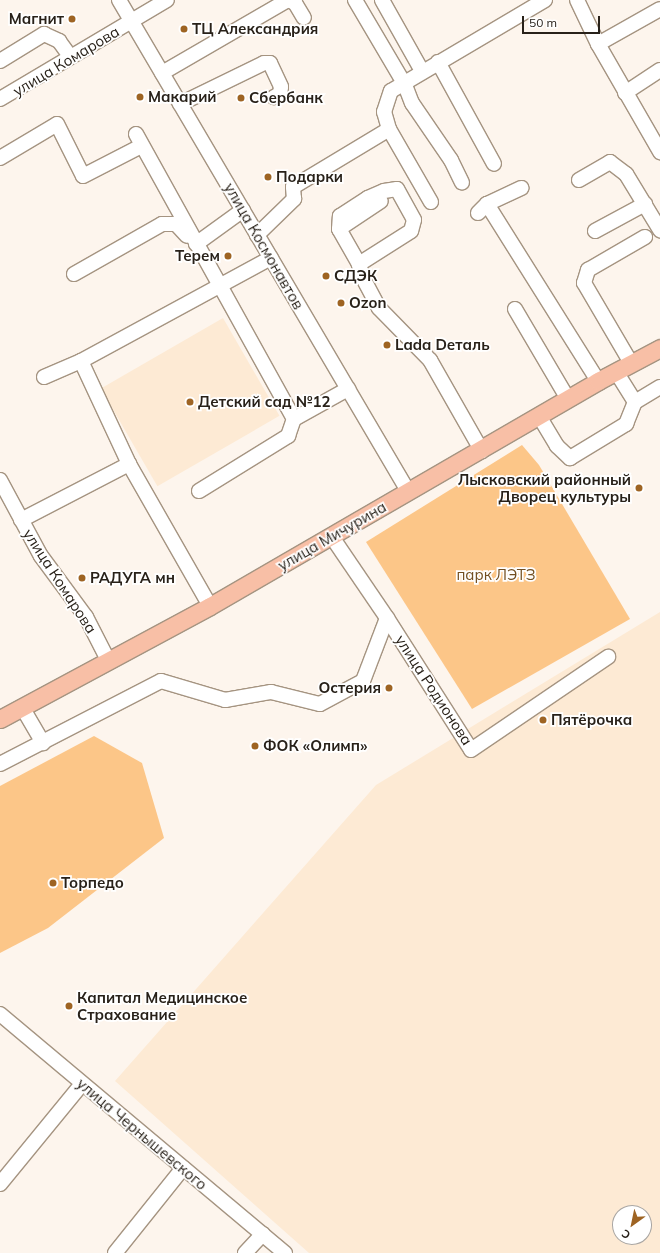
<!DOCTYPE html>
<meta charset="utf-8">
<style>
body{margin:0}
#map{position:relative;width:660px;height:1253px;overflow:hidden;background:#fdf5ed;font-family:Mulish,sans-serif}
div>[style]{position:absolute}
.built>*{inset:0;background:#fdead4;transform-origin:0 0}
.green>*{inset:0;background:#fcc688}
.roads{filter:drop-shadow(1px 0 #a59481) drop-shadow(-1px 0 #a59481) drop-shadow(0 1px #a59481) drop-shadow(0 -1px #a59481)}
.minor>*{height:14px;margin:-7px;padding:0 7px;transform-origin:7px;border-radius:7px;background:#fff}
.major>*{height:17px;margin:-8.5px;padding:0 8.5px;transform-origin:8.5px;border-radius:8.5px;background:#f8bfa6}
.dots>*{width:11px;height:11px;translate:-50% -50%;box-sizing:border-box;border:2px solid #fff;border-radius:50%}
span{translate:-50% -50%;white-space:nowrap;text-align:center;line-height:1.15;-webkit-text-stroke:3.5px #fff;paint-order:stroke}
.poi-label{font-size:15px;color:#282119;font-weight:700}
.right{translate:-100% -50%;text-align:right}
.left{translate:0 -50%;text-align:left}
.street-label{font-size:15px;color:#282119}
.park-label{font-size:15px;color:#724e20}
.north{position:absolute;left:612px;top:1205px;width:40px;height:40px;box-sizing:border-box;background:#fff;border:1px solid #a9a6a3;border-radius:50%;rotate:213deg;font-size:11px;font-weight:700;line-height:16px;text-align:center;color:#282119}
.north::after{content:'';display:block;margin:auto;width:14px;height:18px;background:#9e6423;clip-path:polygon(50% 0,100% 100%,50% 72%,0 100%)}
.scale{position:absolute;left:522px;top:16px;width:78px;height:18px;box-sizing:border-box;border:2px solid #282119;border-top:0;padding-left:5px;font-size:12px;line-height:14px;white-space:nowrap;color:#282119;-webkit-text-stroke:3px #fff;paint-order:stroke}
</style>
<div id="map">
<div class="built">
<div style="left:223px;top:318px;width:113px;height:141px;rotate:60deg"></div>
<div style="clip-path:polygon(evenodd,660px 612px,660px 1253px,309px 1253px,115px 1081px,376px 785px,660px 612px,620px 1213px,644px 1213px,644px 1237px,620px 1237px,620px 1213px)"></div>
</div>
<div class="green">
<div style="clip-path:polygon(522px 445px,539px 465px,630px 619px,472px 709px,366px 542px)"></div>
<div style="clip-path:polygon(94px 736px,142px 763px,164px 838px,48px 928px,0 953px,0 786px)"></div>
</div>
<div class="roads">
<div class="minor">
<div style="left:119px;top:0;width:570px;rotate:59.52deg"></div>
<div style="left:355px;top:0;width:99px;rotate:59.5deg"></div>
<div style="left:405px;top:85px;width:19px;rotate:69deg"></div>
<div style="left:412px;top:103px;width:69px;rotate:55.6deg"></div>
<div style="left:451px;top:160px;width:25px;rotate:64deg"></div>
<div style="left:382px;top:0;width:81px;rotate:60.6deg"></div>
<div style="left:577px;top:0;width:49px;rotate:64.5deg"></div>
<div style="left:598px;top:44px;width:125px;rotate:60.1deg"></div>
<div style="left:598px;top:44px;width:71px;rotate:-29.4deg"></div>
<div style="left:0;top:61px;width:52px;rotate:-31.5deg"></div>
<div style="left:44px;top:34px;width:17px;rotate:25deg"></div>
<div style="left:59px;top:41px;width:19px;rotate:54deg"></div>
<div style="left:438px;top:62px;width:116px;rotate:61.2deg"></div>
<div style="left:162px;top:73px;width:146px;rotate:-30.1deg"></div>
<div style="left:288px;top:0;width:8px;rotate:23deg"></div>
<div style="left:295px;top:3px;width:17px;rotate:59deg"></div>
<div style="left:625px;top:93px;width:42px;rotate:-33.3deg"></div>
<div style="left:0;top:99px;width:194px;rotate:-30.7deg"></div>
<div style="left:180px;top:104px;width:93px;rotate:-26deg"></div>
<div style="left:264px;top:63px;width:6px"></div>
<div style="left:270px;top:63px;width:26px;rotate:65deg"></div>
<div style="left:281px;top:87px;width:7px;rotate:98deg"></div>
<div style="left:280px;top:94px;width:7px;rotate:153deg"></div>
<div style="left:136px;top:134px;width:326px;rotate:61deg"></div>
<div style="left:0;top:158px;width:66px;rotate:-30.8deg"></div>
<div style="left:57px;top:124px;width:58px;rotate:63.4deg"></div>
<div style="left:83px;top:176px;width:65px;rotate:-27.3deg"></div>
<div style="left:579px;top:180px;width:36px;rotate:-30deg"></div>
<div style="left:610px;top:162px;width:20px;rotate:37deg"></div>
<div style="left:626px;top:174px;width:66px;rotate:58.7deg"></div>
<div style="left:431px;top:202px;width:84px;rotate:-119.9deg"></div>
<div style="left:389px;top:129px;width:18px;rotate:-106deg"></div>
<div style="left:384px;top:112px;width:22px;rotate:-72deg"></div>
<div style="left:391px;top:91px;width:179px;rotate:-30.6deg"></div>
<div style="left:487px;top:204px;width:209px;rotate:57.9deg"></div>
<div style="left:478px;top:213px;width:13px;rotate:-45deg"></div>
<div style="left:487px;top:204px;width:38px;rotate:-25deg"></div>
<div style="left:339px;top:229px;width:50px;rotate:-33.7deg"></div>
<div style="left:595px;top:231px;width:57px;rotate:-28.4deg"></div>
<div style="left:257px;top:235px;width:52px;rotate:-44.2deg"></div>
<div style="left:294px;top:199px;width:12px;rotate:-95deg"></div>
<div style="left:293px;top:187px;width:112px;rotate:-31.1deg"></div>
<div style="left:196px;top:244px;width:58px;rotate:-35.9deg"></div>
<div style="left:359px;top:264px;width:40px;rotate:-119.7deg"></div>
<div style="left:339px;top:229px;width:13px;rotate:-86deg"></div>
<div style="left:340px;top:216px;width:33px;rotate:-33deg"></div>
<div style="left:368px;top:198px;width:17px;rotate:-24deg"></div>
<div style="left:384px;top:191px;width:13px;rotate:-9deg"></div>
<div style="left:397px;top:189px;width:35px;rotate:61deg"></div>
<div style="left:414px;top:220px;width:11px;rotate:105deg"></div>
<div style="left:411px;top:231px;width:62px;rotate:147.6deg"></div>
<div style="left:359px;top:264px;width:15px;rotate:74deg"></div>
<div style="left:363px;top:278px;width:34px;rotate:62deg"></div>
<div style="left:379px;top:308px;width:73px;rotate:45.6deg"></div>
<div style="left:430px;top:360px;width:105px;rotate:60.3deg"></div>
<div style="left:74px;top:274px;width:101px;rotate:-29.6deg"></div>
<div style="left:162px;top:224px;width:14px"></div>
<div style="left:176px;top:224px;width:16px;rotate:47deg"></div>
<div style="left:515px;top:309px;width:104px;rotate:59.5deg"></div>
<div style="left:81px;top:361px;width:114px;rotate:65deg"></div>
<div style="left:129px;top:464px;width:163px;rotate:60.3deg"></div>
<div style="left:631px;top:363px;width:93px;rotate:-120.4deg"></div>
<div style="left:584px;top:283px;width:14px;rotate:-73deg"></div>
<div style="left:588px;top:270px;width:66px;rotate:-30.1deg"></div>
<div style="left:44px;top:377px;width:40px;rotate:-23.4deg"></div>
<div style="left:81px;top:361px;width:216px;rotate:-28.5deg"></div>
<div style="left:635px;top:402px;width:29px;rotate:-31deg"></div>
<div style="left:539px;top:416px;width:35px;rotate:59deg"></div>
<div style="left:557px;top:446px;width:18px;rotate:43deg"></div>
<div style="left:570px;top:458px;width:66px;rotate:-31.3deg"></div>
<div style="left:626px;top:424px;width:24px;rotate:-68deg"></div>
<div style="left:635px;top:402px;width:36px;rotate:-122deg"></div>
<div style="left:0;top:480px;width:86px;rotate:61.7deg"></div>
<div style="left:41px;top:556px;width:76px;rotate:53.6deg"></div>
<div style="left:86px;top:617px;width:48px;rotate:62.9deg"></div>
<div style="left:199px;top:491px;width:105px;rotate:-31.7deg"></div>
<div style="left:288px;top:436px;width:18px;rotate:-71deg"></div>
<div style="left:294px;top:419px;width:62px;rotate:-29.1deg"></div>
<div style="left:21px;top:520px;width:122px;rotate:-27.4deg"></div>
<div style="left:332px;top:537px;width:98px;rotate:55.8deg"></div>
<div style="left:387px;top:618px;width:156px;rotate:57.5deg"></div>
<div style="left:471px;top:750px;width:166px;rotate:-34.2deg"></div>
<div style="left:22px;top:707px;width:42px;rotate:59.7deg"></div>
<div style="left:0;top:764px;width:181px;rotate:-27.3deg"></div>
<div style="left:161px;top:681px;width:67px;rotate:16.5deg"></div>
<div style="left:225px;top:700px;width:47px;rotate:-9.9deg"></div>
<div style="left:271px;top:692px;width:50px;rotate:13.8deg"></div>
<div style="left:320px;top:704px;width:49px;rotate:-28.1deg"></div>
<div style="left:363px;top:681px;width:67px;rotate:-69.1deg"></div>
<div style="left:0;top:1014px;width:372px;rotate:40deg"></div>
<div style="left:0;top:1184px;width:128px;rotate:-50.7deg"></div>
<div style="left:115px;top:1253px;width:109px;rotate:-51.3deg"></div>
<div style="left:245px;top:1253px;width:26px;rotate:-47deg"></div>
</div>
<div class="major">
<div style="left:0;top:719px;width:238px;rotate:-28.3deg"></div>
<div style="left:210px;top:606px;width:449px;rotate:-30.1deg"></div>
<div style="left:598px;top:381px;width:70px;rotate:-28deg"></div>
</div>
</div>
<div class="dots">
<div style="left:72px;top:19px;background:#9e6423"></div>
<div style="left:184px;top:29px;background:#9e6423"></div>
<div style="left:140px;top:97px;background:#9e6423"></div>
<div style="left:241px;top:98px;background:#9e6423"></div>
<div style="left:268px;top:177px;background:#9e6423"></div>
<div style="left:228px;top:256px;background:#9e6423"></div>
<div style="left:326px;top:276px;background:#9e6423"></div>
<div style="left:341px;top:303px;background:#9e6423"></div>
<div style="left:387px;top:345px;background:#9e6423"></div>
<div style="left:190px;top:402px;background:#9e6423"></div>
<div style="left:639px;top:488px;background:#9e6423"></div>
<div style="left:82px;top:578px;background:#9e6423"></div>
<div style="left:389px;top:688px;background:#9e6423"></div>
<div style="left:543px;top:720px;background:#9e6423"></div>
<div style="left:255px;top:746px;background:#9e6423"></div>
<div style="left:53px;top:883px;background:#9e6423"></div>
<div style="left:69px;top:1006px;background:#9e6423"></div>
</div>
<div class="poi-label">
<span class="right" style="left:64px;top:19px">Магнит</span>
<span class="left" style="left:192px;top:29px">ТЦ Александрия</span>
<span class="left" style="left:148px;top:97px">Макарий</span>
<span class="left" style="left:249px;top:98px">Сбербанк</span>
<span class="left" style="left:276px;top:177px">Подарки</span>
<span class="right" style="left:220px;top:256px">Терем</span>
<span class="left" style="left:334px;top:276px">СДЭК</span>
<span class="left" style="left:349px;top:303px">Ozon</span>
<span class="left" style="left:395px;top:345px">Lada Dеталь</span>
<span class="left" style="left:198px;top:402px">Детский сад №12</span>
<span class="right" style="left:631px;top:488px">Лысковский районный<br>Дворец культуры</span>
<span class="left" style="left:90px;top:578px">РАДУГА мн</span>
<span class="right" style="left:381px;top:688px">Остерия</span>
<span class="left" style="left:551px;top:720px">Пятёрочка</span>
<span class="left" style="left:263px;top:746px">ФОК «Олимп»</span>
<span class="left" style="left:61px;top:883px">Торпедо</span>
<span class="left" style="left:77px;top:1006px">Капитал Медицинское<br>Страхование</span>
</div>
<div class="street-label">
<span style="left:66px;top:61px;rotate:-31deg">улица Комарова</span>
<span style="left:264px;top:246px;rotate:60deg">улица Космонавтов</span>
<span style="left:332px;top:536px;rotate:-30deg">улица Мичурина</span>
<span style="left:60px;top:581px;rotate:57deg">улица Комарова</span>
<span style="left:434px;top:690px;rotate:57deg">улица Родионова</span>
<span style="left:142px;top:1134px;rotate:40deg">улица Чернышевского</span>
</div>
<div class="park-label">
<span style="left:496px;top:575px">парк ЛЭТЗ</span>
</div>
<div class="north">С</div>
<div class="scale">50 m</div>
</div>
